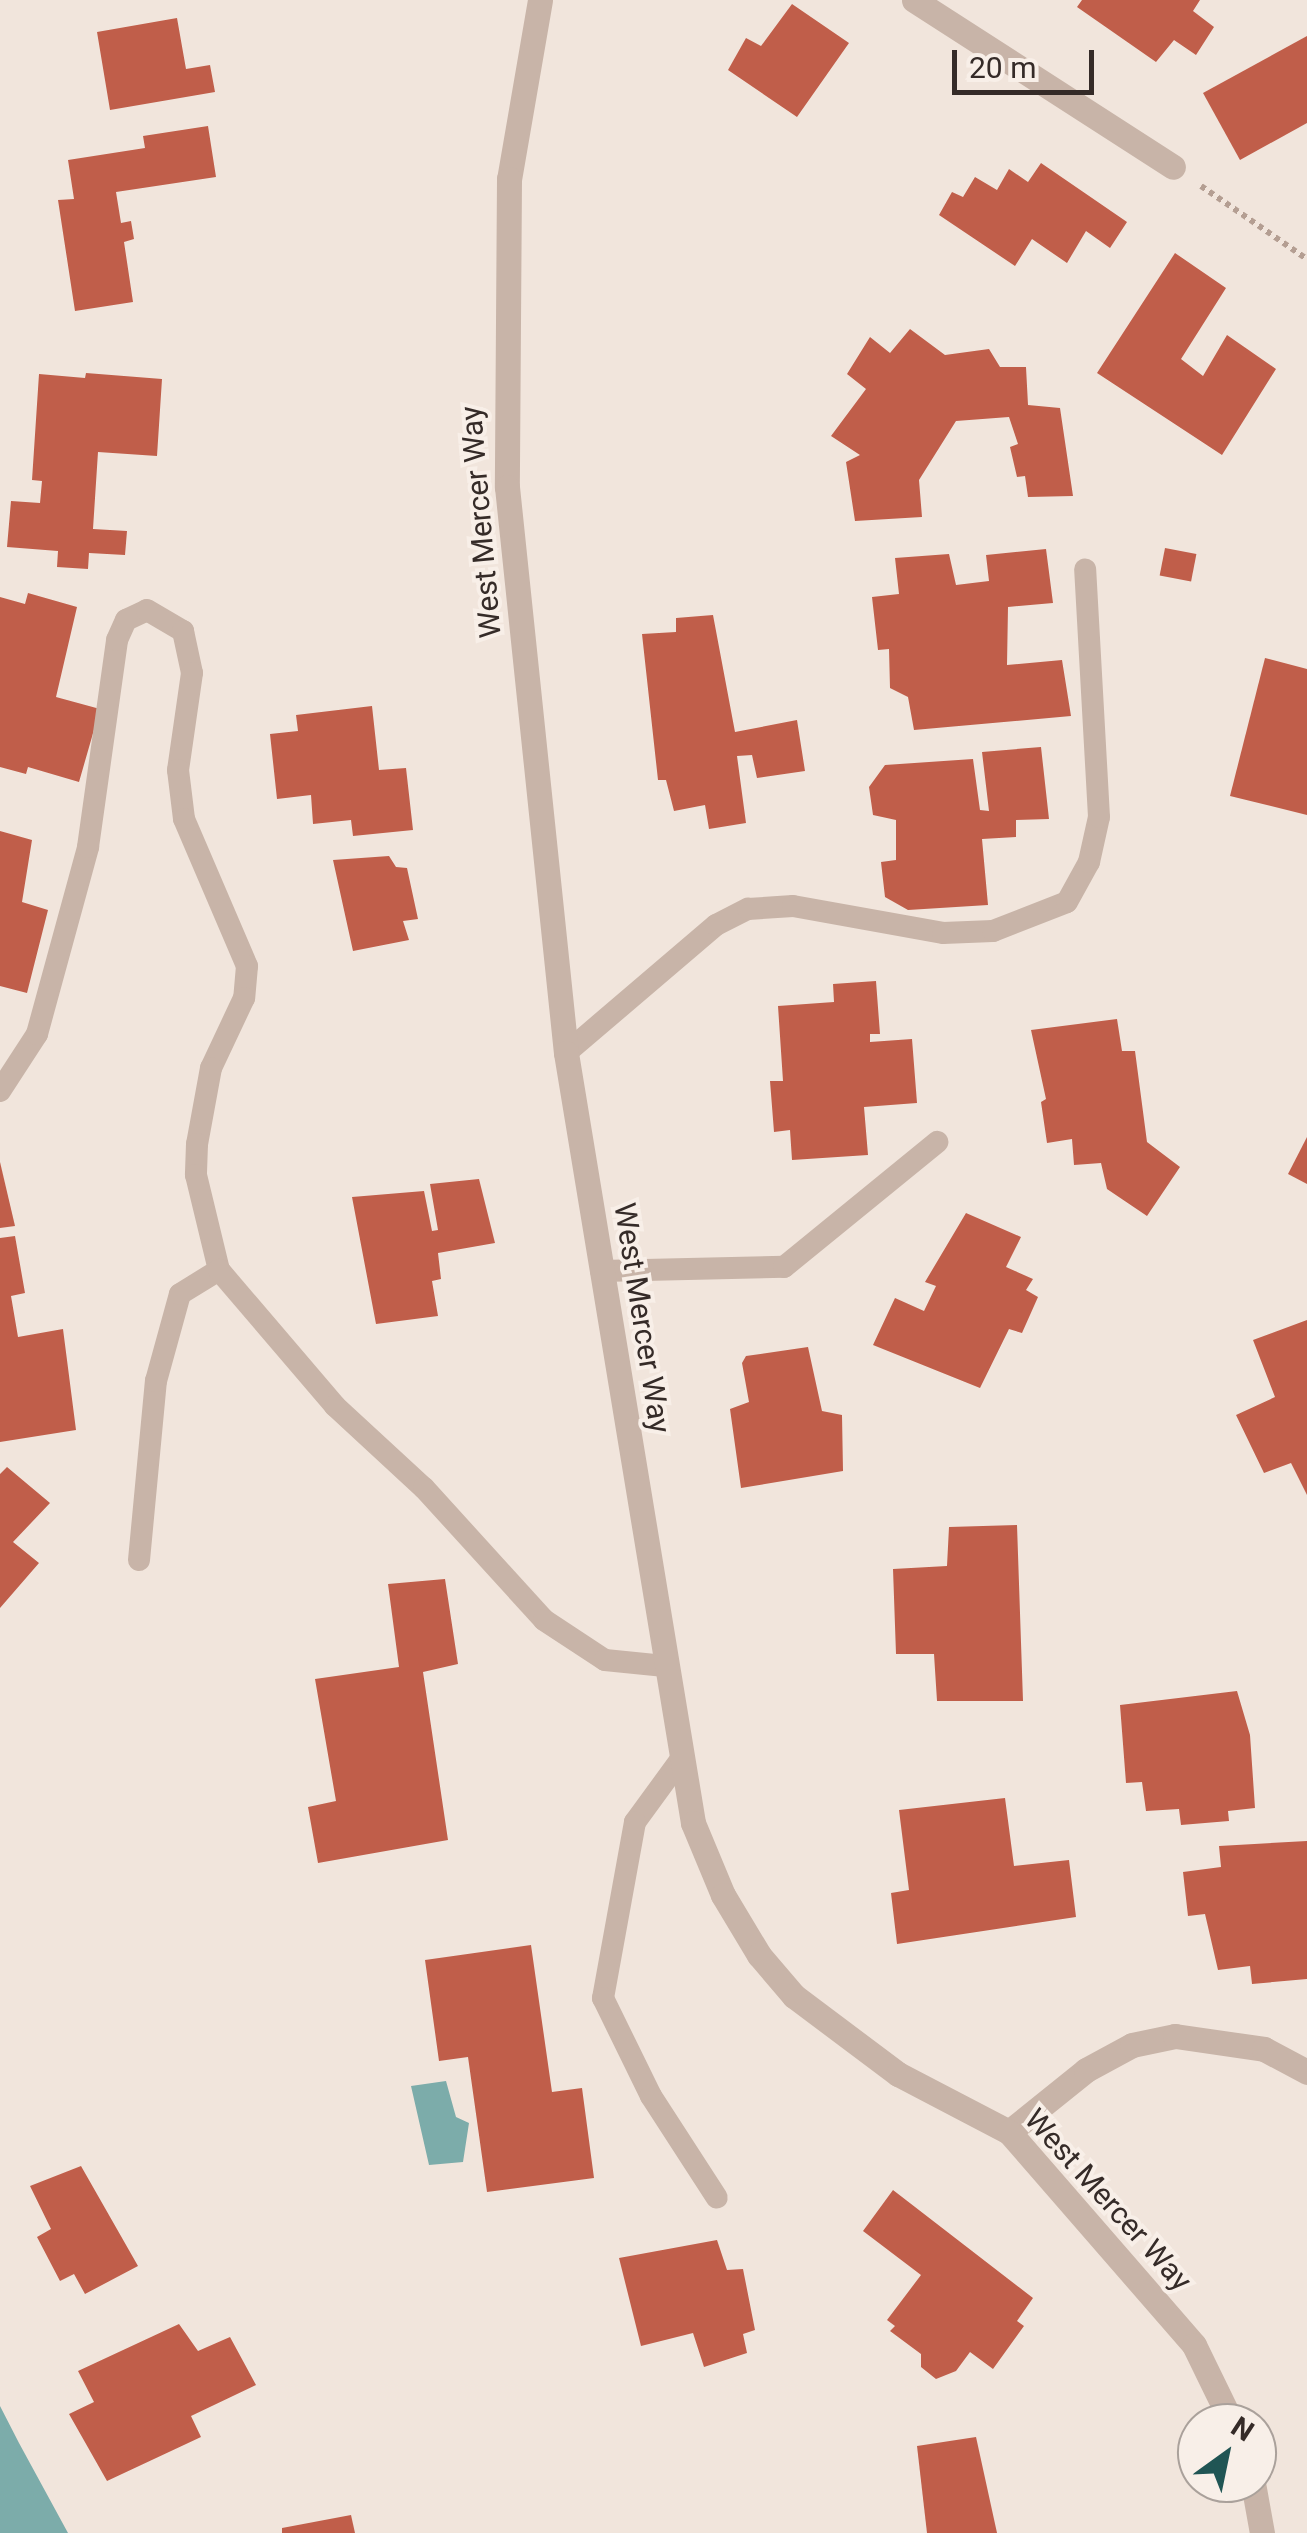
<!DOCTYPE html>
<style>
body{margin:0}
#map{position:relative;width:1307px;height:2533px;overflow:hidden;background:#f1e5dc;font-family:Roboto,sans-serif}
div>[style]{position:absolute}
.water>*{inset:0;background:#7cacaa}
.building>*{inset:0;background:#c05e4a;transform-origin:0 0}
.path>*{height:6px;margin-top:-3px;transform-origin:0;background:repeating-linear-gradient(90deg,#b49e92 0 5px,transparent 0 10px)}
.service>*{height:22px;margin:-11px;padding:0 11px;transform-origin:11px;border-radius:11px;background:#c8b4a8}
.minor>*{height:25px;margin:-12.5px;padding:0 12.5px;transform-origin:12.5px;border-radius:12.5px;background:#c8b4a8}
.tertiary>*{height:25px;margin:-12.5px;padding:0 12.5px;transform-origin:12.5px;border-radius:12.5px;background:#c8b4a8}
span{translate:-50% -50%;white-space:nowrap;text-align:center;line-height:1.15;-webkit-text-stroke:8px #f8efe8;paint-order:stroke}
.street-label{font-size:30px;color:#352b28}
.north{position:absolute;left:1177px;top:2403px;width:100px;height:100px;box-sizing:border-box;background:#f8efe8;border:2px solid #aaa19b;border-radius:50%;rotate:33deg;font-size:28px;font-weight:700;line-height:40px;text-align:center;color:#352b28}
.north::after{content:'';display:block;margin:auto;width:35px;height:45px;background:#205554;clip-path:polygon(50% 0,100% 100%,50% 72%,0 100%)}
.scale{position:absolute;left:952px;top:50px;width:142px;height:45px;box-sizing:border-box;border:5px solid #352b28;border-top:0;padding-left:12px;font-size:30px;line-height:35px;white-space:nowrap;color:#352b28;-webkit-text-stroke:8px #f8efe8;paint-order:stroke}
</style>
<div id="map">
<div class="water">
<div style="clip-path:polygon(446px 2081px,456px 2117px,469px 2123px,463px 2162px,429px 2165px,411px 2086px)"></div>
<div style="clip-path:polygon(0 2406px,19px 2443px,68px 2533px,0 2533px)"></div>
</div>
<div class="building">
<div style="clip-path:polygon(1082px 0,1200px 0,1193px 11px,1214px 27px,1196px 55px,1174px 40px,1156px 62px,1077px 7px)"></div>
<div style="clip-path:polygon(792px 4px,849px 43px,797px 117px,728px 70px,746px 38px,761px 46px)"></div>
<div style="clip-path:polygon(177px 18px,186px 69px,210px 65px,215px 92px,110px 110px,97px 32px)"></div>
<div style="clip-path:polygon(1307px 36px,1307px 123px,1240px 160px,1203px 93px)"></div>
<div style="clip-path:polygon(208px 126px,216px 177px,116px 192px,121px 223px,131px 221px,134px 239px,124px 242px,133px 302px,75px 311px,58px 200px,74px 199px,68px 160px,145px 148px,143px 136px)"></div>
<div style="clip-path:polygon(1041px 163px,1127px 222px,1110px 248px,1086px 231px,1067px 263px,1032px 239px,1015px 266px,939px 215px,952px 192px,963px 197px,975px 177px,997px 190px,1009px 169px,1028px 182px)"></div>
<div style="clip-path:polygon(1175px 253px,1226px 288px,1181px 359px,1203px 376px,1227px 335px,1276px 369px,1222px 455px,1097px 373px)"></div>
<div style="clip-path:polygon(910px 329px,945px 355px,989px 349px,1000px 367px,1026px 367px,1028px 405px,1060px 408px,1073px 496px,1028px 497px,1025px 476px,1017px 477px,1010px 447px,1018px 444px,1009px 417px,956px 421px,919px 480px,922px 517px,855px 521px,846px 462px,860px 455px,831px 436px,866px 389px,847px 374px,870px 337px,890px 353px)"></div>
<div style="clip-path:polygon(86px 373px,162px 379px,157px 456px,98px 452px,93px 529px,127px 531px,125px 555px,89px 553px,88px 569px,57px 567px,58px 551px,7px 547px,11px 501px,40px 503px,42px 481px,32px 480px,39px 374px,85px 378px)"></div>
<div style="left:1165px;top:548px;width:32px;height:28px;rotate:11deg"></div>
<div style="clip-path:polygon(1046px 549px,1053px 603px,1008px 607px,1007px 665px,1062px 660px,1071px 716px,914px 730px,908px 697px,890px 688px,889px 649px,878px 650px,872px 597px,899px 594px,895px 558px,949px 554px,956px 585px,989px 581px,986px 555px)"></div>
<div style="clip-path:polygon(28px 593px,77px 607px,56px 697px,100px 709px,79px 782px,28px 767px,26px 774px,0 767px,0 597px,25px 604px)"></div>
<div style="clip-path:polygon(713px 615px,735px 732px,797px 720px,805px 771px,757px 778px,752px 755px,737px 756px,746px 823px,709px 829px,705px 805px,674px 811px,666px 780px,658px 780px,642px 634px,676px 632px,676px 618px)"></div>
<div style="clip-path:polygon(1265px 658px,1307px 669px,1307px 815px,1230px 796px)"></div>
<div style="clip-path:polygon(372px 706px,379px 770px,406px 768px,413px 830px,353px 836px,351px 820px,313px 824px,311px 795px,277px 799px,270px 734px,298px 731px,296px 715px)"></div>
<div style="clip-path:polygon(1041px 747px,1049px 819px,1016px 820px,1016px 837px,982px 839px,988px 905px,908px 910px,885px 897px,881px 862px,896px 860px,896px 820px,873px 815px,869px 787px,885px 765px,973px 759px,980px 810px,989px 811px,982px 752px)"></div>
<div style="clip-path:polygon(0 831px,32px 840px,22px 902px,48px 910px,27px 993px,0 986px)"></div>
<div style="clip-path:polygon(389px 856px,396px 867px,407px 868px,418px 919px,403px 921px,409px 940px,353px 951px,333px 860px)"></div>
<div style="clip-path:polygon(876px 981px,880px 1034px,870px 1034px,870px 1042px,912px 1039px,917px 1103px,864px 1107px,868px 1155px,792px 1160px,790px 1130px,774px 1132px,770px 1081px,783px 1081px,778px 1006px,834px 1002px,833px 984px)"></div>
<div style="clip-path:polygon(1117px 1019px,1122px 1051px,1135px 1051px,1147px 1142px,1180px 1167px,1147px 1216px,1107px 1189px,1101px 1163px,1074px 1165px,1072px 1139px,1047px 1143px,1041px 1102px,1046px 1099px,1031px 1030px)"></div>
<div style="clip-path:polygon(1307px 1137px,1307px 1184px,1288px 1174px)"></div>
<div style="clip-path:polygon(0 1162px,15px 1226px,0 1228px)"></div>
<div style="clip-path:polygon(479px 1179px,495px 1243px,438px 1253px,441px 1279px,432px 1281px,438px 1316px,376px 1324px,352px 1197px,424px 1191px,432px 1231px,438px 1230px,430px 1184px)"></div>
<div style="clip-path:polygon(966px 1213px,1021px 1237px,1006px 1267px,1033px 1279px,1026px 1290px,1038px 1297px,1022px 1333px,1009px 1329px,980px 1388px,873px 1345px,895px 1298px,924px 1311px,936px 1286px,925px 1282px)"></div>
<div style="clip-path:polygon(15px 1236px,25px 1293px,11px 1296px,18px 1337px,63px 1329px,76px 1430px,0 1442px,0 1238px)"></div>
<div style="clip-path:polygon(1307px 1320px,1307px 1495px,1291px 1463px,1264px 1473px,1236px 1415px,1275px 1397px,1253px 1340px)"></div>
<div style="clip-path:polygon(808px 1347px,822px 1411px,842px 1415px,843px 1471px,741px 1488px,730px 1409px,749px 1402px,742px 1363px,746px 1356px)"></div>
<div style="clip-path:polygon(7px 1467px,50px 1503px,13px 1542px,39px 1563px,0 1608px,0 1474px)"></div>
<div style="clip-path:polygon(1017px 1525px,1023px 1701px,937px 1701px,934px 1654px,896px 1654px,893px 1569px,947px 1566px,949px 1527px)"></div>
<div style="clip-path:polygon(445px 1579px,458px 1664px,423px 1672px,448px 1840px,318px 1863px,308px 1807px,336px 1801px,315px 1679px,399px 1667px,388px 1584px)"></div>
<div style="clip-path:polygon(1237px 1691px,1250px 1735px,1255px 1808px,1228px 1811px,1229px 1821px,1181px 1825px,1179px 1809px,1146px 1811px,1142px 1782px,1126px 1783px,1120px 1705px)"></div>
<div style="clip-path:polygon(1005px 1798px,1014px 1866px,1069px 1860px,1076px 1917px,897px 1944px,891px 1893px,909px 1890px,899px 1810px)"></div>
<div style="clip-path:polygon(1307px 1841px,1307px 1979px,1252px 1984px,1250px 1966px,1218px 1970px,1205px 1914px,1188px 1916px,1183px 1872px,1221px 1867px,1219px 1846px)"></div>
<div style="clip-path:polygon(531px 1945px,552px 2092px,582px 2088px,594px 2178px,487px 2192px,468px 2057px,439px 2061px,425px 1960px)"></div>
<div style="clip-path:polygon(81px 2166px,138px 2266px,85px 2294px,74px 2274px,60px 2281px,37px 2237px,51px 2229px,30px 2186px)"></div>
<div style="clip-path:polygon(893px 2190px,1033px 2298px,1017px 2321px,1024px 2326px,993px 2369px,970px 2352px,956px 2371px,936px 2379px,921px 2367px,921px 2354px,890px 2331px,895px 2326px,887px 2320px,921px 2275px,863px 2231px)"></div>
<div style="clip-path:polygon(717px 2240px,727px 2270px,743px 2269px,755px 2330px,743px 2334px,747px 2353px,704px 2367px,693px 2333px,641px 2346px,619px 2258px)"></div>
<div style="clip-path:polygon(179px 2324px,198px 2351px,230px 2337px,256px 2385px,191px 2416px,201px 2437px,107px 2481px,69px 2414px,94px 2402px,78px 2371px)"></div>
<div style="clip-path:polygon(976px 2437px,997px 2533px,927px 2533px,917px 2446px)"></div>
<div style="clip-path:polygon(351px 2515px,355px 2533px,282px 2533px,282px 2528px)"></div>
</div>
<div class="path">
<div style="left:1201px;top:186px;width:129px;rotate:34.6deg"></div>
</div>
<div class="service">
<div style="left:566px;top:1053px;width:197px;rotate:-40.5deg"></div>
<div style="left:716px;top:925px;width:36px;rotate:-27deg"></div>
<div style="left:748px;top:909px;width:45px;rotate:-3.8deg"></div>
<div style="left:793px;top:906px;width:152px;rotate:10.2deg"></div>
<div style="left:943px;top:933px;width:50px;rotate:-2.3deg"></div>
<div style="left:993px;top:931px;width:79px;rotate:-21.4deg"></div>
<div style="left:1067px;top:902px;width:46px;rotate:-61.2deg"></div>
<div style="left:1089px;top:862px;width:46px;rotate:-77.5deg"></div>
<div style="left:1099px;top:817px;width:248px;rotate:-93.2deg"></div>
<div style="left:0;top:1091px;width:68px;rotate:-57deg"></div>
<div style="left:37px;top:1034px;width:194px;rotate:-74.7deg"></div>
<div style="left:88px;top:847px;width:209px;rotate:-82deg"></div>
<div style="left:117px;top:640px;width:22px;rotate:-66deg"></div>
<div style="left:126px;top:620px;width:23px;rotate:-25deg"></div>
<div style="left:147px;top:610px;width:42px;rotate:30.3deg"></div>
<div style="left:183px;top:631px;width:43px;rotate:77.9deg"></div>
<div style="left:192px;top:673px;width:98px;rotate:98.2deg"></div>
<div style="left:178px;top:770px;width:49px;rotate:83deg"></div>
<div style="left:184px;top:819px;width:160px;rotate:66.8deg"></div>
<div style="left:247px;top:966px;width:32px;rotate:95deg"></div>
<div style="left:244px;top:998px;width:77px;rotate:115.2deg"></div>
<div style="left:211px;top:1068px;width:77px;rotate:100.4deg"></div>
<div style="left:197px;top:1144px;width:31px;rotate:92deg"></div>
<div style="left:196px;top:1175px;width:98px;rotate:76.4deg"></div>
<div style="left:601px;top:1271px;width:183px;rotate:-1.3deg"></div>
<div style="left:784px;top:1267px;width:198px;rotate:-39.2deg"></div>
<div style="left:139px;top:1560px;width:180px;rotate:-84.6deg"></div>
<div style="left:156px;top:1381px;width:90px;rotate:-74.6deg"></div>
<div style="left:180px;top:1294px;width:46px;rotate:-31.6deg"></div>
<div style="left:219px;top:1270px;width:179px;rotate:49.5deg"></div>
<div style="left:335px;top:1406px;width:121px;rotate:42.7deg"></div>
<div style="left:424px;top:1488px;width:178px;rotate:47.7deg"></div>
<div style="left:544px;top:1620px;width:73px;rotate:33.3deg"></div>
<div style="left:605px;top:1660px;width:60px;rotate:5.7deg"></div>
<div style="left:681px;top:1759px;width:78px;rotate:126.1deg"></div>
<div style="left:635px;top:1822px;width:179px;rotate:100.3deg"></div>
<div style="left:603px;top:1998px;width:109px;rotate:63.9deg"></div>
<div style="left:651px;top:2096px;width:121px;rotate:57.1deg"></div>
</div>
<div class="minor">
<div style="left:914px;top:0;width:308px;rotate:32.8deg"></div>
<div style="left:1009px;top:2132px;width:99px;rotate:-38.8deg"></div>
<div style="left:1086px;top:2070px;width:52px;rotate:-28.5deg"></div>
<div style="left:1132px;top:2045px;width:44px;rotate:-11.8deg"></div>
<div style="left:1175px;top:2036px;width:90px;rotate:8.3deg"></div>
<div style="left:1264px;top:2049px;width:49px;rotate:28.1deg"></div>
</div>
<div class="tertiary">
<div style="left:540px;top:0;width:182px;rotate:99.8deg"></div>
<div style="left:509px;top:179px;width:308px;rotate:90.4deg"></div>
<div style="left:507px;top:487px;width:569px;rotate:84.05deg"></div>
<div style="left:566px;top:1053px;width:780px;rotate:80.63deg"></div>
<div style="left:693px;top:1823px;width:78px;rotate:67.4deg"></div>
<div style="left:723px;top:1895px;width:70px;rotate:59deg"></div>
<div style="left:759px;top:1955px;width:54px;rotate:49.5deg"></div>
<div style="left:794px;top:1996px;width:130px;rotate:36.9deg"></div>
<div style="left:898px;top:2074px;width:125px;rotate:27.6deg"></div>
<div style="left:1009px;top:2132px;width:282px;rotate:49deg"></div>
<div style="left:1194px;top:2345px;width:87px;rotate:64deg"></div>
<div style="left:1253px;top:2483px;width:51px;rotate:79.8deg"></div>
</div>
<div class="street-label">
<span style="left:481px;top:522px;rotate:-95deg">West Mercer Way</span>
<span style="left:642px;top:1318px;rotate:81deg">West Mercer Way</span>
<span style="left:1108px;top:2200px;rotate:48deg">West Mercer Way</span>
</div>
<div class="north">N</div>
<div class="scale">20 m</div>
</div>
